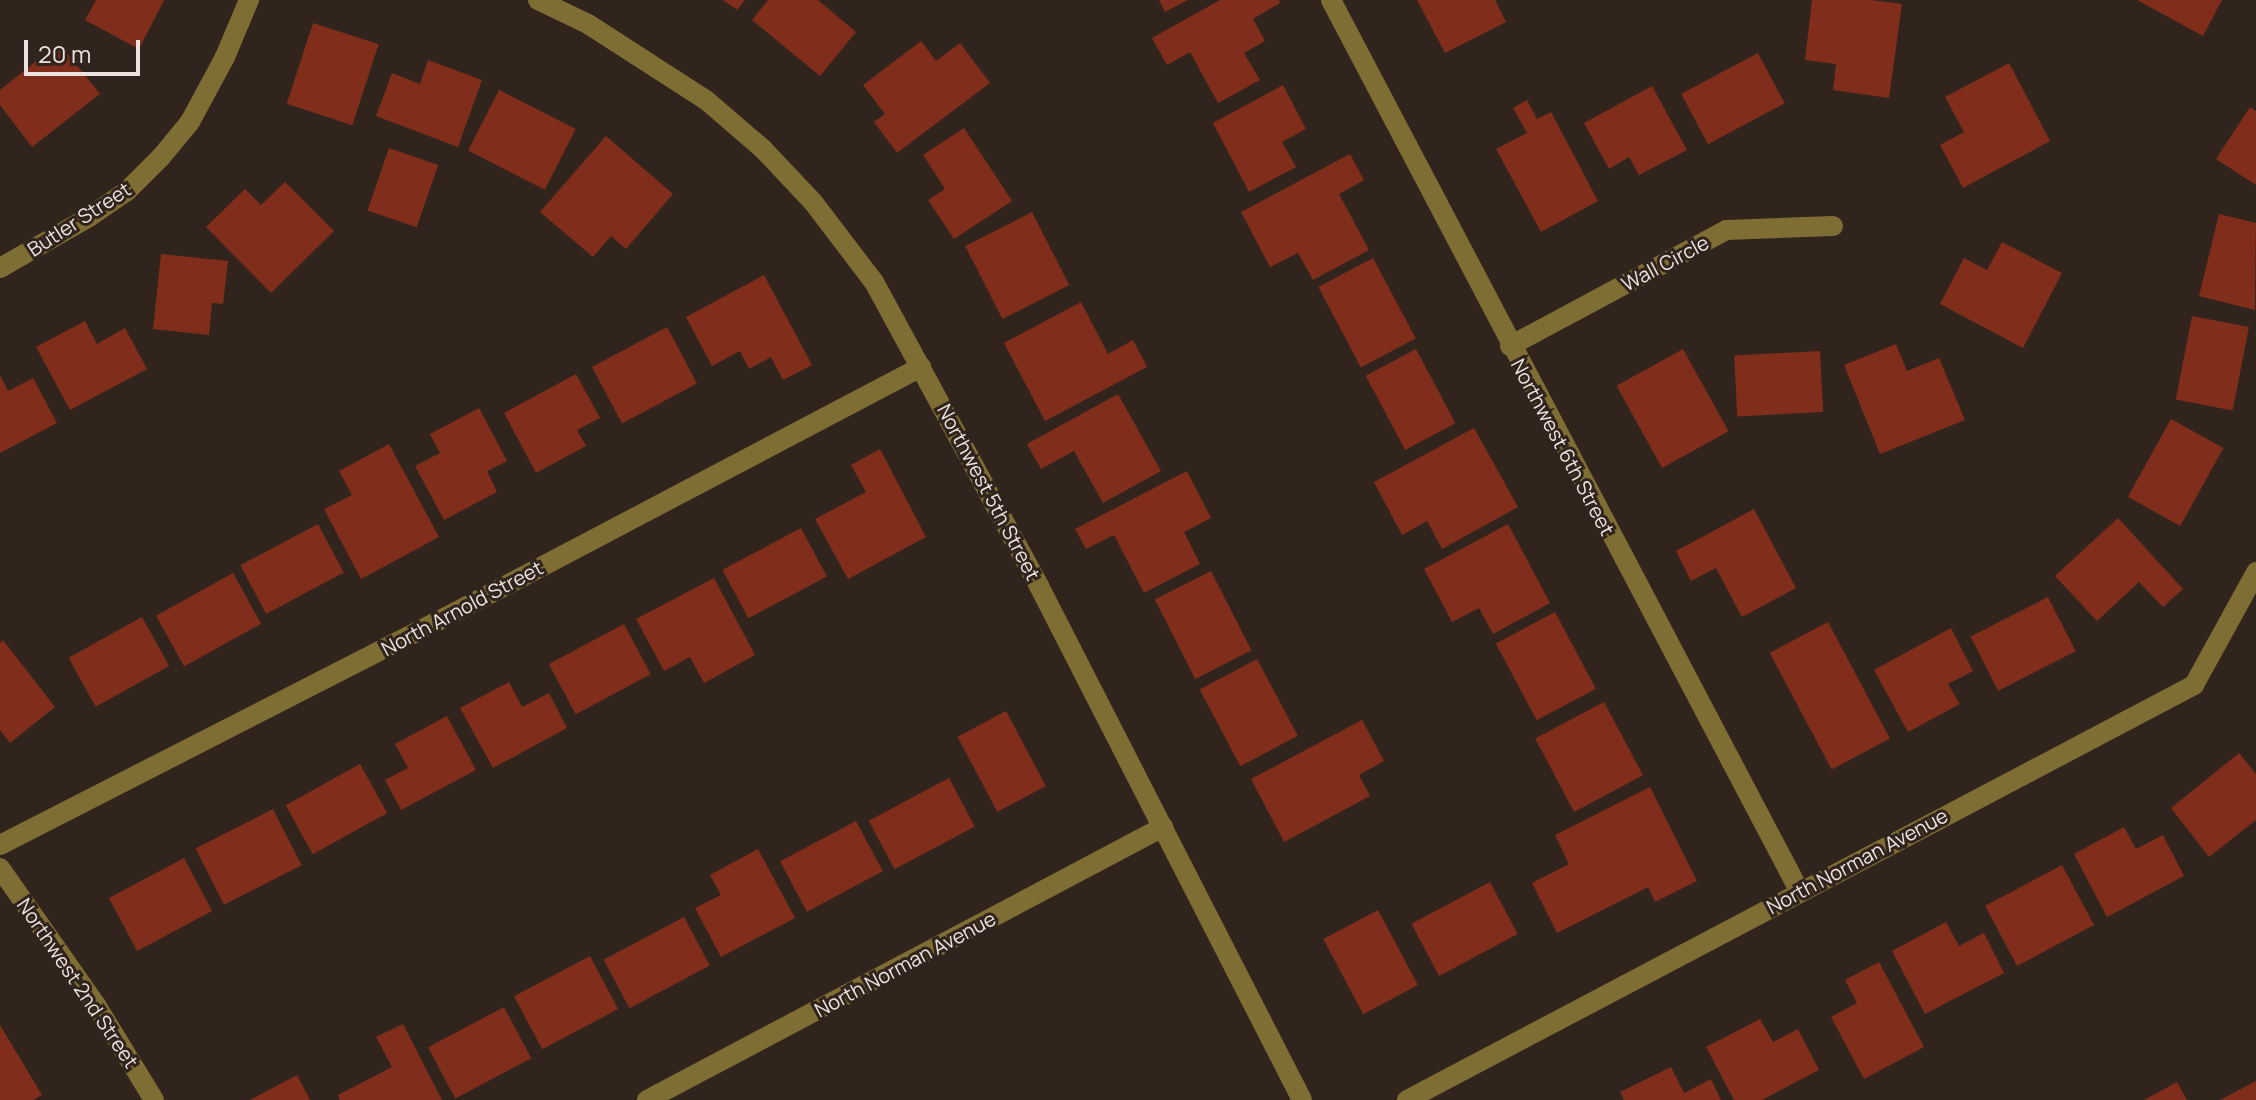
<!DOCTYPE html>
<style>
body{margin:0}
#map{position:relative;width:2256px;height:1100px;overflow:hidden;background:#30241d;font-family:Manrope,sans-serif}
div>[style]{position:absolute}
.building>*{inset:0;background:#802e1b;transform-origin:0 0}
.minor>*{height:20px;margin:-10px;padding:0 10px;transform-origin:10px;border-radius:10px;background:#7f6e34}
span{translate:-50% -50%;white-space:nowrap;text-align:center;line-height:1.15;-webkit-text-stroke:6px #30241d;paint-order:stroke}
.street-label{font-size:20px;color:#ece3df}
.scale{position:absolute;left:24px;top:40px;width:116px;height:36px;box-sizing:border-box;border:4px solid #ece3df;border-top:0;padding-left:10px;font-size:24px;line-height:28px;white-space:nowrap;color:#ece3df;-webkit-text-stroke:6px #30241d;paint-order:stroke}
</style>
<div id="map">
<div class="building">
<div style="clip-path:polygon(96px 0,164px 0,139px 49px,85px 20px)"></div>
<div style="clip-path:polygon(723px 0,745px 0,737px 10px)"></div>
<div style="clip-path:polygon(768px 0,818px 0,856px 32px,820px 76px,752px 20px)"></div>
<div style="clip-path:polygon(1159px 0,1188px 0,1165px 12px)"></div>
<div style="clip-path:polygon(1220px 0,1279px 0,1280px 3px,1253px 19px,1265px 41px,1244px 53px,1260px 80px,1218px 103px,1190px 52px,1167px 65px,1152px 38px)"></div>
<div style="clip-path:polygon(1417px 0,1495px 0,1506px 22px,1445px 53px)"></div>
<div style="clip-path:polygon(1812px 0,1871px 0,1902px 4px,1889px 98px,1833px 90px,1836px 64px,1805px 60px)"></div>
<div style="clip-path:polygon(2137px 0,2222px 0,2203px 36px)"></div>
<div style="left:313px;top:23px;width:69px;height:85px;rotate:18deg"></div>
<div style="clip-path:polygon(921px 41px,936px 61px,960px 43px,990px 83px,897px 153px,874px 122px,885px 114px,863px 85px)"></div>
<div style="clip-path:polygon(59px 43px,100px 94px,32px 147px,0 105px,0 90px)"></div>
<div style="left:1758px;top:53px;width:57px;height:87px;rotate:62deg"></div>
<div style="clip-path:polygon(428px 60px,482px 80px,458px 147px,376px 116px,392px 73px,420px 84px)"></div>
<div style="clip-path:polygon(2009px 63px,2050px 141px,1963px 188px,1940px 145px,1964px 132px,1945px 97px)"></div>
<div style="clip-path:polygon(1283px 85px,1306px 129px,1282px 142px,1296px 167px,1249px 192px,1213px 123px)"></div>
<div style="clip-path:polygon(1652px 86px,1687px 150px,1639px 175px,1629px 157px,1609px 169px,1584px 123px)"></div>
<div style="left:499px;top:90px;width:86px;height:68px;rotate:27deg"></div>
<div style="clip-path:polygon(1527px 100px,1537px 119px,1551px 112px,1598px 201px,1541px 232px,1496px 149px,1527px 133px,1513px 108px)"></div>
<div style="clip-path:polygon(2250px 107px,2256px 111px,2256px 185px,2216px 159px)"></div>
<div style="clip-path:polygon(964px 128px,1012px 201px,954px 239px,928px 200px,945px 189px,923px 155px)"></div>
<div style="clip-path:polygon(606px 136px,673px 194px,626px 249px,611px 236px,593px 257px,540px 212px)"></div>
<div style="left:389px;top:148px;width:52px;height:66px;rotate:19deg"></div>
<div style="clip-path:polygon(1350px 154px,1364px 180px,1339px 194px,1369px 250px,1313px 280px,1298px 253px,1270px 267px,1241px 212px)"></div>
<div style="clip-path:polygon(285px 182px,334px 231px,271px 293px,206px 227px,245px 189px,261px 205px)"></div>
<div style="left:1032px;top:212px;width:82px;height:75px;rotate:63deg"></div>
<div style="clip-path:polygon(2219px 214px,2256px 223px,2255px 310px,2199px 296px)"></div>
<div style="clip-path:polygon(2002px 242px,2062px 273px,2023px 348px,1940px 304px,1964px 258px,1987px 270px)"></div>
<div style="clip-path:polygon(161px 254px,228px 261px,223px 304px,212px 303px,209px 335px,153px 329px)"></div>
<div style="left:1373px;top:258px;width:91px;height:62px;rotate:62deg"></div>
<div style="clip-path:polygon(764px 275px,812px 365px,783px 380px,771px 357px,749px 369px,740px 351px,712px 366px,686px 317px)"></div>
<div style="clip-path:polygon(1081px 302px,1108px 354px,1133px 340px,1147px 367px,1045px 421px,1004px 343px)"></div>
<div style="left:2192px;top:316px;width:58px;height:85px;rotate:11deg"></div>
<div style="clip-path:polygon(85px 321px,97px 344px,125px 328px,147px 369px,70px 410px,36px 347px)"></div>
<div style="left:667px;top:327px;width:64px;height:85px;rotate:62deg"></div>
<div style="clip-path:polygon(1896px 344px,1907px 371px,1939px 358px,1965px 420px,1880px 454px,1844px 365px)"></div>
<div style="left:1416px;top:349px;width:84px;height:57px;rotate:62deg"></div>
<div style="left:1683px;top:349px;width:94px;height:76px;rotate:61deg"></div>
<div style="left:1820px;top:351px;width:61px;height:86px;rotate:87deg"></div>
<div style="clip-path:polygon(576px 374px,600px 418px,577px 430px,586px 446px,536px 473px,504px 413px)"></div>
<div style="clip-path:polygon(0 375px,8px 391px,33px 378px,57px 423px,0 453px)"></div>
<div style="clip-path:polygon(1118px 394px,1161px 471px,1103px 503px,1074px 451px,1041px 469px,1027px 444px)"></div>
<div style="clip-path:polygon(479px 408px,507px 461px,487px 471px,497px 492px,444px 520px,415px 466px,440px 453px,430px 434px)"></div>
<div style="left:2171px;top:419px;width:60px;height:89px;rotate:29deg"></div>
<div style="clip-path:polygon(1474px 428px,1518px 507px,1442px 549px,1427px 521px,1402px 535px,1374px 482px)"></div>
<div style="clip-path:polygon(389px 444px,439px 537px,361px 579px,324px 509px,352px 495px,339px 471px)"></div>
<div style="clip-path:polygon(880px 449px,926px 537px,848px 579px,815px 519px,866px 492px,851px 465px)"></div>
<div style="clip-path:polygon(1187px 471px,1211px 518px,1184px 532px,1200px 564px,1144px 593px,1114px 535px,1086px 549px,1075px 529px)"></div>
<div style="clip-path:polygon(1754px 509px,1796px 588px,1742px 617px,1716px 568px,1691px 581px,1676px 551px)"></div>
<div style="clip-path:polygon(2118px 518px,2183px 589px,2163px 607px,2139px 582px,2097px 621px,2055px 576px)"></div>
<div style="left:318px;top:524px;width:55px;height:88px;rotate:62deg"></div>
<div style="clip-path:polygon(1508px 524px,1550px 603px,1493px 634px,1479px 608px,1452px 622px,1424px 569px)"></div>
<div style="left:801px;top:528px;width:55px;height:89px;rotate:62deg"></div>
<div style="left:1211px;top:571px;width:89px;height:63px;rotate:63deg"></div>
<div style="left:233px;top:573px;width:58px;height:88px;rotate:61deg"></div>
<div style="clip-path:polygon(714px 578px,755px 655px,704px 683px,690px 657px,664px 671px,636px 619px)"></div>
<div style="left:2048px;top:597px;width:61px;height:87px;rotate:63deg"></div>
<div style="left:1555px;top:612px;width:87px;height:67px;rotate:62deg"></div>
<div style="left:142px;top:617px;width:56px;height:84px;rotate:61deg"></div>
<div style="left:1828px;top:622px;width:132px;height:66px;rotate:62deg"></div>
<div style="left:624px;top:624px;width:57px;height:85px;rotate:62deg"></div>
<div style="clip-path:polygon(1951px 628px,1973px 671px,1948px 684px,1960px 704px,1908px 732px,1874px 670px)"></div>
<div style="clip-path:polygon(3px 640px,55px 707px,10px 743px,0 730px,0 643px)"></div>
<div style="left:1257px;top:659px;width:87px;height:65px;rotate:62deg"></div>
<div style="clip-path:polygon(509px 682px,522px 707px,549px 693px,567px 728px,493px 768px,460px 708px)"></div>
<div style="left:1604px;top:702px;width:83px;height:78px;rotate:62deg"></div>
<div style="left:1006px;top:711px;width:85px;height:55px;rotate:62deg"></div>
<div style="clip-path:polygon(447px 716px,476px 770px,401px 810px,385px 780px,408px 768px,395px 744px)"></div>
<div style="clip-path:polygon(1362px 720px,1384px 761px,1359px 775px,1370px 796px,1284px 842px,1251px 779px)"></div>
<div style="clip-path:polygon(2239px 753px,2256px 774px,2256px 820px,2209px 857px,2171px 808px)"></div>
<div style="left:360px;top:764px;width:56px;height:85px;rotate:61deg"></div>
<div style="left:949px;top:778px;width:55px;height:91px;rotate:62deg"></div>
<div style="clip-path:polygon(1650px 787px,1697px 881px,1655px 902px,1648px 887px,1557px 933px,1532px 883px,1569px 864px,1555px 835px)"></div>
<div style="left:273px;top:809px;width:63px;height:87px;rotate:63deg"></div>
<div style="left:856px;top:821px;width:57px;height:86px;rotate:62deg"></div>
<div style="clip-path:polygon(2124px 827px,2136px 849px,2163px 835px,2184px 876px,2107px 917px,2074px 854px)"></div>
<div style="clip-path:polygon(758px 849px,795px 918px,721px 957px,695px 908px,721px 895px,710px 875px)"></div>
<div style="left:184px;top:858px;width:60px;height:85px;rotate:62deg"></div>
<div style="left:2062px;top:865px;width:68px;height:87px;rotate:62deg"></div>
<div style="left:1490px;top:882px;width:59px;height:89px;rotate:62deg"></div>
<div style="left:1378px;top:910px;width:85px;height:62px;rotate:62deg"></div>
<div style="left:684px;top:917px;width:55px;height:91px;rotate:62deg"></div>
<div style="clip-path:polygon(1946px 922px,1959px 946px,1984px 933px,2004px 973px,1925px 1014px,1892px 951px)"></div>
<div style="left:590px;top:956px;width:60px;height:86px;rotate:62deg"></div>
<div style="clip-path:polygon(1879px 962px,1924px 1047px,1864px 1079px,1831px 1017px,1857px 1003px,1845px 980px)"></div>
<div style="left:504px;top:1007px;width:58px;height:86px;rotate:62deg"></div>
<div style="clip-path:polygon(1760px 1019px,1773px 1042px,1798px 1029px,1819px 1070px,1762px 1100px,1734px 1100px,1706px 1047px)"></div>
<div style="clip-path:polygon(403px 1024px,442px 1100px,340px 1100px,338px 1095px,392px 1067px,376px 1037px)"></div>
<div style="clip-path:polygon(0 1025px,42px 1095px,33px 1100px,0 1100px)"></div>
<div style="clip-path:polygon(1671px 1067px,1684px 1093px,1711px 1079px,1721px 1100px,1624px 1100px,1620px 1092px)"></div>
<div style="clip-path:polygon(297px 1075px,310px 1100px,250px 1100px)"></div>
<div style="clip-path:polygon(2256px 1081px,2256px 1100px,2220px 1100px)"></div>
<div style="clip-path:polygon(2177px 1082px,2187px 1100px,2144px 1100px)"></div>
</div>
<div class="minor">
<div style="left:538px;top:0;width:55px;rotate:25.6deg"></div>
<div style="left:588px;top:24px;width:140px;rotate:32.8deg"></div>
<div style="left:706px;top:100px;width:75px;rotate:40.7deg"></div>
<div style="left:763px;top:149px;width:73px;rotate:46.7deg"></div>
<div style="left:813px;top:202px;width:101px;rotate:52.7deg"></div>
<div style="left:874px;top:282px;width:346px;rotate:61.5deg"></div>
<div style="left:1039px;top:586px;width:577px;rotate:62.9deg"></div>
<div style="left:1331px;top:0;width:1008px;rotate:62.27deg"></div>
<div style="left:0;top:268px;width:103px;rotate:-29.8deg"></div>
<div style="left:89px;top:217px;width:46px;rotate:-34.4deg"></div>
<div style="left:127px;top:191px;width:48px;rotate:-45deg"></div>
<div style="left:161px;top:157px;width:45px;rotate:-50.4deg"></div>
<div style="left:190px;top:122px;width:74px;rotate:-61.7deg"></div>
<div style="left:225px;top:57px;width:62px;rotate:-67.2deg"></div>
<div style="left:1510px;top:346px;width:245px;rotate:-28.2deg"></div>
<div style="left:1726px;top:230px;width:107px;rotate:-2.1deg"></div>
<div style="left:0;top:845px;width:501px;rotate:-27.08deg"></div>
<div style="left:446px;top:617px;width:537px;rotate:-27.76deg"></div>
<div style="left:0;top:868px;width:167px;rotate:55deg"></div>
<div style="left:96px;top:1005px;width:111px;rotate:58.6deg"></div>
<div style="left:647px;top:1100px;width:584px;rotate:-27.88deg"></div>
<div style="left:1407px;top:1100px;width:890px;rotate:-27.8deg"></div>
<div style="left:2194px;top:685px;width:129px;rotate:-61.2deg"></div>
</div>
<div class="street-label">
<span style="left:79px;top:219px;rotate:-33deg">Butler Street</span>
<span style="left:1665px;top:263px;rotate:-28deg">Wall Circle</span>
<span style="left:1563px;top:447px;rotate:62deg">Northwest 6th Street</span>
<span style="left:989px;top:492px;rotate:62deg">Northwest 5th Street</span>
<span style="left:462px;top:608px;rotate:-28deg">North Arnold Street</span>
<span style="left:1857px;top:861px;rotate:-28deg">North Norman Avenue</span>
<span style="left:905px;top:964px;rotate:-28deg">North Norman Avenue</span>
<span style="left:78px;top:983px;rotate:56deg">Northwest 2nd Street</span>
</div>
<div class="scale">20 m</div>
</div>
